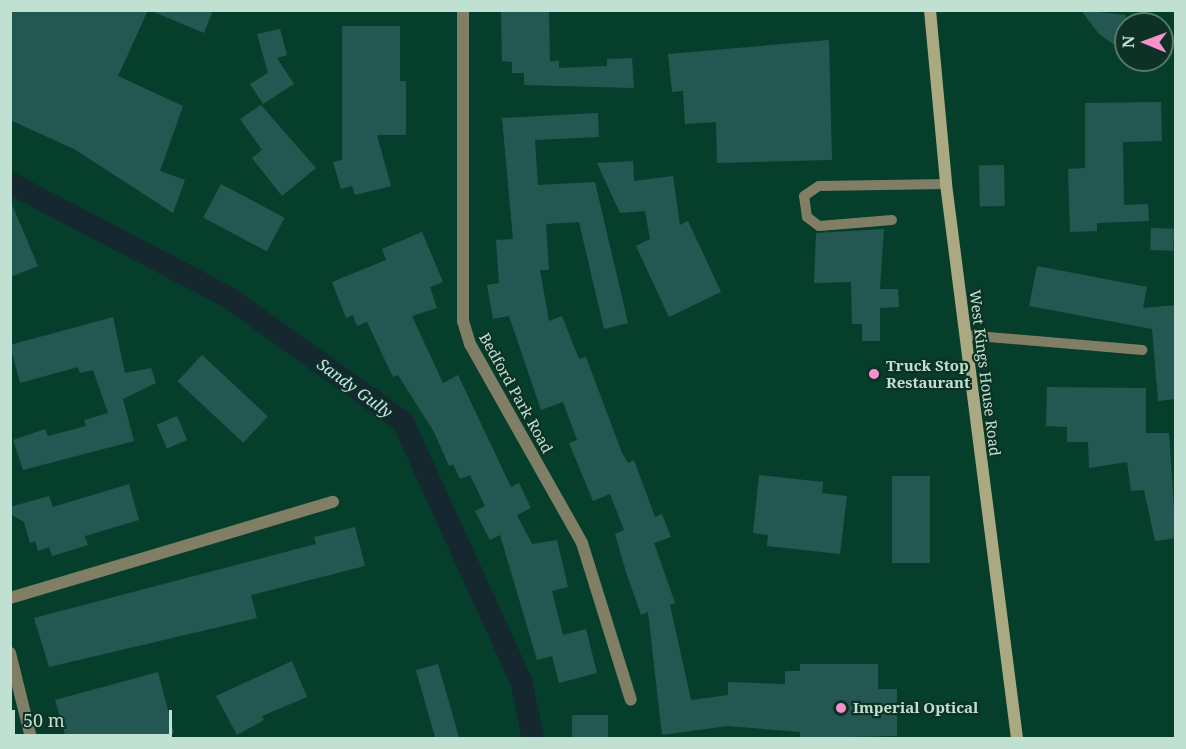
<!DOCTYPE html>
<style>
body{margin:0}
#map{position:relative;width:1186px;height:749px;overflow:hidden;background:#053f2c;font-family:"Noto Serif",serif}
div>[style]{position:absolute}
.canal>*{height:22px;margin:-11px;padding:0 11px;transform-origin:11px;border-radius:11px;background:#15272f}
.building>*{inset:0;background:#255752;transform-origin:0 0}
.lane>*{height:10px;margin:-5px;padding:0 5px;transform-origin:5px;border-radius:5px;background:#807f66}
.street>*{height:12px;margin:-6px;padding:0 6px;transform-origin:6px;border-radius:6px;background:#807f66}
.secondary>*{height:12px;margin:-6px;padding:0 6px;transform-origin:6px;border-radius:6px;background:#aba981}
.dots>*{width:16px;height:16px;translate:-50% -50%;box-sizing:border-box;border:3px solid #0d3225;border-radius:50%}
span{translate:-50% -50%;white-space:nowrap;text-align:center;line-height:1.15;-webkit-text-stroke:4.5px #0d3225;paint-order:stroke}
.poi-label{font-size:15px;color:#c0e1d1;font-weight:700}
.left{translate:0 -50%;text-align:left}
.street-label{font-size:15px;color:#c0e1d1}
.water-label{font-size:16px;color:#c8e4f0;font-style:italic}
.frame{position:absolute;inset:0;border:12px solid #c0e1d1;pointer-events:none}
.north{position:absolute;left:1114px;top:12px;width:60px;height:60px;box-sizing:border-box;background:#0d3225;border:2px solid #55786a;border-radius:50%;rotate:271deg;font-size:16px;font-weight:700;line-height:24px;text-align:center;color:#c0e1d1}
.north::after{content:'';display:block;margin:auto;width:21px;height:27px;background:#f890cb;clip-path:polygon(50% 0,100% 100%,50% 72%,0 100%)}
.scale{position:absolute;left:12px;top:710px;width:160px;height:27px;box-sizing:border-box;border:3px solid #c0e1d1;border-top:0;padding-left:8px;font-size:18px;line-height:21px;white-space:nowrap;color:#c0e1d1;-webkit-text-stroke:4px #0d3225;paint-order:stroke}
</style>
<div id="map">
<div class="canal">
<div style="left:10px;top:183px;width:246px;rotate:27.6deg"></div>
<div style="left:228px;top:297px;width:215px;rotate:35.5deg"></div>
<div style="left:403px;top:422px;width:285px;rotate:65.5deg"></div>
<div style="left:521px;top:681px;width:58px;rotate:78.1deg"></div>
</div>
<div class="building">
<div style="clip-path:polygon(10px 10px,148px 10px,118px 76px,183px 106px,160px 171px,185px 180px,173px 213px,74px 149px,10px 120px)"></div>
<div style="clip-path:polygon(149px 10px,213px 10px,204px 33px)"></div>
<div style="clip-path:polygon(501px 10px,549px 10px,550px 61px,559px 61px,559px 68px,607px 66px,607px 59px,632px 58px,634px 88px,524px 85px,524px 73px,512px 73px,512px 62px,502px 61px)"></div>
<div style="clip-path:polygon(1081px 10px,1126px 15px,1126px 53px,1099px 34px)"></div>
<div style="clip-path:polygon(342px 26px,400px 26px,400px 81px,406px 81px,406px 135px,377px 135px,391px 186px,355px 195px,352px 186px,341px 189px,333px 162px,342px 160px)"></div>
<div style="clip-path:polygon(280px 29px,287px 55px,277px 58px,294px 84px,263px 104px,250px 84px,268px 73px,257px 34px)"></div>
<div style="clip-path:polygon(829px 40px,832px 160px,717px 163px,716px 122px,685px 124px,683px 91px,672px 92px,668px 54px)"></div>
<div style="clip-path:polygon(1161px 102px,1162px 141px,1123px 142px,1124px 205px,1148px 204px,1149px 221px,1097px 223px,1097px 231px,1070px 232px,1068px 169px,1085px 168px,1085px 103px)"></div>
<div style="clip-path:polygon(261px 105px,316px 168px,282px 196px,252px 158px,262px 150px,240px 119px)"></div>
<div style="clip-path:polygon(598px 113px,599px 137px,535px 140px,538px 185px,595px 182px,628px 323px,604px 329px,579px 222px,546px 224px,549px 270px,540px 270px,549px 321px,562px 316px,579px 359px,586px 357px,622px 453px,628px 463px,634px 460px,655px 517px,662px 514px,671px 537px,654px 543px,675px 603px,670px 605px,691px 700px,728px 695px,728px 682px,785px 684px,785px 671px,800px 671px,800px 664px,878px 664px,878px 689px,897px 689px,897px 736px,800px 738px,800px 732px,727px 726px,662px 735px,648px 612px,641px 615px,626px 572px,615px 534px,624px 530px,610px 494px,593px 501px,569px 443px,577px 440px,563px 402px,541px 410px,509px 316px,493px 319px,487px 285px,499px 283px,496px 240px,513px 239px,502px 118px)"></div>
<div style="clip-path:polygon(633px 161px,634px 181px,673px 176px,680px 225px,688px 221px,721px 292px,669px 317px,636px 246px,650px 239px,645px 211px,620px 213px,597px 163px)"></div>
<div style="left:1004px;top:165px;width:41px;height:25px;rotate:89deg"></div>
<div style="left:221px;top:184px;width:72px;height:38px;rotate:28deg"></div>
<div style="clip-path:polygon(10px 200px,38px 266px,10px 277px)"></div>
<div style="left:1151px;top:228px;width:23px;height:22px;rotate:2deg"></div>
<div style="clip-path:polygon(884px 229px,880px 289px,898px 289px,899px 307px,880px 308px,880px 341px,862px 341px,862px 324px,852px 324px,851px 282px,814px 283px,816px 233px)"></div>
<div style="clip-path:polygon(422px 232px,443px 282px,430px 287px,437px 308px,412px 316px,443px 383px,458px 375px,511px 487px,519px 483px,531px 508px,517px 515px,532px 544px,557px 540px,568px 587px,552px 591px,563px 635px,586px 629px,597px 673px,559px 683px,552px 656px,537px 660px,500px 535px,490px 540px,475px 511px,485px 506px,470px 475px,460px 479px,453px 464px,449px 466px,434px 432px,398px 375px,393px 377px,367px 322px,357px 326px,353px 315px,346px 318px,332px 282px,386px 260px,382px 249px)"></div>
<div style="clip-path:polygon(1037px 266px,1147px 287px,1143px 308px,1176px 305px,1176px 399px,1158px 401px,1152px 329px,1029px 306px)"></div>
<div style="clip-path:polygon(113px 317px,125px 373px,151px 368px,156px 383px,123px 399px,134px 441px,23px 470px,13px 440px,45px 429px,48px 436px,86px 426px,84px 420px,108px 413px,93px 370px,80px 373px,78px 367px,20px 383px,10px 345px)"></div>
<div style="left:202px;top:355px;width:90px;height:36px;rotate:43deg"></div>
<div style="clip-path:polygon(1047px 387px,1146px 388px,1146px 433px,1169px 433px,1176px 538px,1155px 541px,1144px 490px,1131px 491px,1127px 462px,1089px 468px,1088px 442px,1067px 442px,1067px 427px,1046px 426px)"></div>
<div style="left:177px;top:416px;width:26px;height:22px;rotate:67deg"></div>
<div style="clip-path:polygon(759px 475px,823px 482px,822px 493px,847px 496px,840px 554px,767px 546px,768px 535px,753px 533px)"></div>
<div style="left:892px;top:476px;width:38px;height:87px"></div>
<div style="clip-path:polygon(129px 484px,139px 520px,85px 536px,88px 545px,52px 556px,49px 547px,38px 551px,35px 541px,30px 543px,24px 522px,10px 514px,10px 507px,49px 496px,53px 507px)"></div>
<div style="clip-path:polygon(355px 527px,365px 566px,251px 595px,257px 618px,49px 667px,34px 618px,316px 544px,314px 537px)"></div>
<div style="clip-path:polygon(292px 661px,307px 697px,262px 716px,264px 720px,237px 735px,216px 696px)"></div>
<div style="left:438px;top:664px;width:77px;height:23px;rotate:74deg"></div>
<div style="clip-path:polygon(158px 672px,174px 733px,155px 738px,66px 738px,55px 700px)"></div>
<div style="left:608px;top:715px;width:23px;height:36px;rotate:90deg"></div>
</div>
<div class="lane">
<div style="left:892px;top:220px;width:73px;rotate:175.3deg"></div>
<div style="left:819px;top:226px;width:15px;rotate:-143deg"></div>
<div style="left:807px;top:217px;width:21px;rotate:-98deg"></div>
<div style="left:804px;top:196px;width:18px;rotate:-34deg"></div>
<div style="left:819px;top:186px;width:127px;rotate:-0.9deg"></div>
<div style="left:965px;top:335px;width:178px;rotate:4.8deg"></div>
</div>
<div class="street">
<div style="left:463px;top:10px;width:311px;rotate:90deg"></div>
<div style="left:463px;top:321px;width:24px;rotate:73deg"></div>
<div style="left:470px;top:344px;width:228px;rotate:60.6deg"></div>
<div style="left:582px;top:543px;width:164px;rotate:72.7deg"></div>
<div style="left:10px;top:598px;width:337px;rotate:-16.6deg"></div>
<div style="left:10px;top:653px;width:88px;rotate:76.1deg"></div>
</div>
<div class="secondary">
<div style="left:930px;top:10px;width:175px;rotate:84.7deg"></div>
<div style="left:946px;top:184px;width:559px;rotate:82.7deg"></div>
</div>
<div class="dots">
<div style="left:874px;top:374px;background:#f890cb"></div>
<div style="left:841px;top:708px;background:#f890cb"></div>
</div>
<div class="poi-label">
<span class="left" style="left:886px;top:374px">Truck Stop<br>Restaurant</span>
<span class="left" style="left:853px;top:708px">Imperial Optical</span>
</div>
<div class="street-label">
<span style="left:985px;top:373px;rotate:83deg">West Kings House Road</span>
<span style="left:516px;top:393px;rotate:61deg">Bedford Park Road</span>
</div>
<div class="water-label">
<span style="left:355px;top:388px;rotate:36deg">Sandy Gully</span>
</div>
<div class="frame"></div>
<div class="north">N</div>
<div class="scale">50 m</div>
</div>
